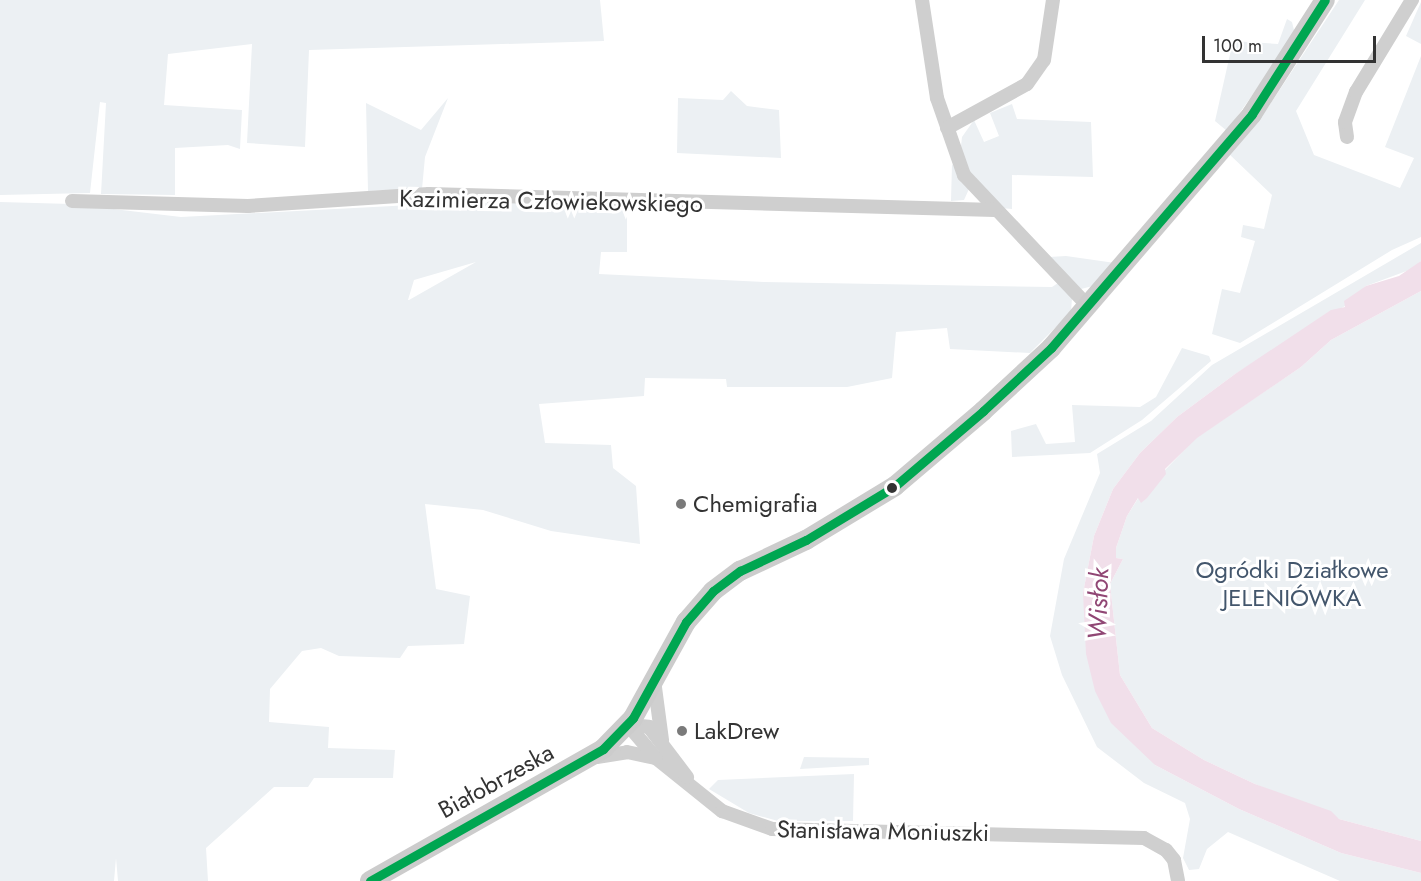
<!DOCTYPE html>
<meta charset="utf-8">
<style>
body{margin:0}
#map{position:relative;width:1421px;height:881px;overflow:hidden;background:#fff;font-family:Jost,sans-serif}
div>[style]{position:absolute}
.green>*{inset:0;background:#ecf0f3}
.water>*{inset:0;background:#f1dfea}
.street>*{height:14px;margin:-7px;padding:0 7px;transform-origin:7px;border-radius:7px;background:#cfcfcf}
.secondary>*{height:20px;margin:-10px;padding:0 10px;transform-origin:10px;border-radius:10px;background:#ccc}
.bus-1>*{height:9px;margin:-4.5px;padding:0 4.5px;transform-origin:4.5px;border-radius:4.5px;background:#00a651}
.dots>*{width:16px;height:16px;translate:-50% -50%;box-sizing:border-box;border:3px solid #fff;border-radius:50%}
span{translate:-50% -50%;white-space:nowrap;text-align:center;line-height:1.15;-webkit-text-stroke:6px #fff;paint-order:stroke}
.street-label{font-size:24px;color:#333}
.poi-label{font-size:24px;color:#333}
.left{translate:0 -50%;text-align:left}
.park-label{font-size:24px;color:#43566c}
.water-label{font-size:26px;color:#904674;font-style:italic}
.scale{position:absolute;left:1202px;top:36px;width:174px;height:27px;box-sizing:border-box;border:3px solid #333;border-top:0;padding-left:8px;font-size:18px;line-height:21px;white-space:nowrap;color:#333;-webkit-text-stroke:4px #fff;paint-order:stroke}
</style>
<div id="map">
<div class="green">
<div style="clip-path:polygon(0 0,600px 0,604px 41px,309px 50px,305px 147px,247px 143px,252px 44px,168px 54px,164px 105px,242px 110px,240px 149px,228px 145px,175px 148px,175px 195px,101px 194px,106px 103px,100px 102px,90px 193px,0 195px)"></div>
<div style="clip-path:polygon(1339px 0,1365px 0,1296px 111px,1314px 155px,1400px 188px,1414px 158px,1385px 147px,1421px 56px,1421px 237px,1392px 250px,1240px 343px,1212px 334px,1222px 289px,1240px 293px,1255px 241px,1241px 237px,1243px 225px,1264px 229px,1272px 195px,1228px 153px,1267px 109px)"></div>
<div style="clip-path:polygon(1421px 2px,1421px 44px,1406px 36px)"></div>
<div style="clip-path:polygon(1287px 19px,1292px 22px,1295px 34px,1227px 131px,1215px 121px,1233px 41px,1278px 44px)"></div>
<div style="clip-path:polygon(731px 91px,747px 106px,779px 110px,781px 158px,677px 153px,678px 98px,723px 100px)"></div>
<div style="clip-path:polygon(448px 98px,425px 157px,422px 189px,368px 191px,366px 103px,421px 130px)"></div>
<div style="clip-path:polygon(1012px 104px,1017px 119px,1091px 122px,1093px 177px,1012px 175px,1012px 209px,1001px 208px,970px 173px,960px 155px,962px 137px,974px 120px,984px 142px,999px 136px,990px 113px)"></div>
<div style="clip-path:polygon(952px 164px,969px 189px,964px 200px,951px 201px)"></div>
<div style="clip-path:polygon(evenodd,488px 201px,627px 209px,627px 252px,601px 252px,599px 274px,764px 282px,1052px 287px,1058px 283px,1072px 298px,1071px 312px,1030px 353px,950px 349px,947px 328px,896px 332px,892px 378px,847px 387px,727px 387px,726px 379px,645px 378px,644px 396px,539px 404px,545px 443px,611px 445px,613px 468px,636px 486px,640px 544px,551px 531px,483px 510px,425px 504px,436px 589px,470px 596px,464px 644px,408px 646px,400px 658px,339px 656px,321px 648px,302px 651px,270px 689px,269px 722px,329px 727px,328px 748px,395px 750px,393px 778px,314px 778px,308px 787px,274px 787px,206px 848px,208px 881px,118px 881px,116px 858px,114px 881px,0 881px,0 202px,71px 204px,181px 217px,488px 201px,476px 262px,409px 300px,408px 300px,414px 280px,476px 262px)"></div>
<div style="clip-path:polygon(1421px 243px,1421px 261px,1412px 269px,1366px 286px,1345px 306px,1235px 374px,1177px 417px,1140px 453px,1113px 489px,1094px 536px,1083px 593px,1155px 765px,1239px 809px,1341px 853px,1421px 873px,1421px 881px,1340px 881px,1228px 832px,1207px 849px,1199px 869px,1189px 870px,1183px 858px,1190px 819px,1185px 803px,1144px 783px,1097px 747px,1062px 675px,1050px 636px,1064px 559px,1100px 473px,1097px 454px,1151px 421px,1212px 365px)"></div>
<div style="clip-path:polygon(1066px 256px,1115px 263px,1097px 285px,1081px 289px,1049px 257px)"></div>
<div style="clip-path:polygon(1421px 291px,1421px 841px,1339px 819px,1255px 784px,1204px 760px,1152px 728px,1120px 675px,1110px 584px,1123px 559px,1116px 558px,1116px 548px,1127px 516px,1139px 497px,1196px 438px,1301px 367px,1331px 340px)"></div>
<div style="clip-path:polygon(1182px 348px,1209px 356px,1211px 361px,1142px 420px,1090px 453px,1012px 457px,1011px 431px,1036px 424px,1046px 444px,1075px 442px,1072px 405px,1140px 407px,1156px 397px)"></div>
<div style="clip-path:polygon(804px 757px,869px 758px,869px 765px,800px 769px)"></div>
<div style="clip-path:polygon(854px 774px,853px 821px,778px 821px,749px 813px,709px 789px,718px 780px)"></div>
</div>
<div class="water">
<div style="clip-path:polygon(1421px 261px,1421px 291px,1331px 340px,1301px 367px,1197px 438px,1165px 469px,1166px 474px,1147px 498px,1141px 503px,1138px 498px,1127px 516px,1116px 548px,1116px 558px,1123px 559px,1110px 584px,1120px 675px,1152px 728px,1204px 760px,1255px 784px,1331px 811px,1339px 819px,1421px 841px,1421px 873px,1341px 853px,1239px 809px,1155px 765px,1111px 723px,1095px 691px,1086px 654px,1083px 593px,1094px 536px,1113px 489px,1140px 453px,1177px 417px,1235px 374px,1331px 310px,1345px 307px,1344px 301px,1366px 286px,1399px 276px)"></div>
</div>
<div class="street">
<div style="left:922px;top:0;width:99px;rotate:81.3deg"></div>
<div style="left:937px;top:98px;width:82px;rotate:70.7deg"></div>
<div style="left:964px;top:175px;width:179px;rotate:46.6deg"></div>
<div style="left:947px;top:128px;width:91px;rotate:-28.8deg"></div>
<div style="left:1027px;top:84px;width:29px;rotate:-55deg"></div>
<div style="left:1044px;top:60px;width:61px;rotate:-81.5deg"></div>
<div style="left:1347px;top:137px;width:15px;rotate:-98deg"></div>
<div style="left:1345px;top:122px;width:32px;rotate:-70deg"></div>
<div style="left:1356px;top:92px;width:108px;rotate:-58.7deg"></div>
<div style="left:72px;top:201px;width:176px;rotate:1.6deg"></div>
<div style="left:248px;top:206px;width:181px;rotate:-3.8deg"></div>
<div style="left:429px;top:194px;width:566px;rotate:1.62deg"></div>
<div style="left:654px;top:680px;width:61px;rotate:82.4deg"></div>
<div style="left:597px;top:757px;width:30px;rotate:-9deg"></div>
<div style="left:627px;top:752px;width:30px;rotate:12deg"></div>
<div style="left:656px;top:758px;width:85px;rotate:38.8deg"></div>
<div style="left:722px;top:811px;width:53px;rotate:19.8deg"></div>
<div style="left:772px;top:829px;width:372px;rotate:1.4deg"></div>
<div style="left:1144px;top:838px;width:25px;rotate:29deg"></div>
<div style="left:1166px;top:850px;width:13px;rotate:51deg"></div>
<div style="left:1174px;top:860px;width:21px;rotate:79deg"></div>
<div style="left:656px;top:758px;width:43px;rotate:-130.3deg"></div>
<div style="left:628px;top:725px;width:21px;rotate:5deg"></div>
<div style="left:649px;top:727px;width:63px;rotate:52.8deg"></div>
</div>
<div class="secondary">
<div style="left:370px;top:881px;width:268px;rotate:-29.5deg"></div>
<div style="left:603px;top:749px;width:43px;rotate:-45.9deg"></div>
<div style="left:633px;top:718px;width:110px;rotate:-61.1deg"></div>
<div style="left:686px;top:622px;width:41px;rotate:-48.9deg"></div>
<div style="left:713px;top:591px;width:34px;rotate:-37deg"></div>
<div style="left:740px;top:571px;width:73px;rotate:-25.2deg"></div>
<div style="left:806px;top:540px;width:104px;rotate:-31.2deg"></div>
<div style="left:895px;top:486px;width:116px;rotate:-40.4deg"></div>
<div style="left:983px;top:411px;width:93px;rotate:-42.8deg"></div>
<div style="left:1051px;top:348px;width:308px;rotate:-49.3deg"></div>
<div style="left:1252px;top:114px;width:135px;rotate:-57.4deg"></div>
</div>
<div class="bus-1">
<div style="left:370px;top:881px;width:268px;rotate:-29.5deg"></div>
<div style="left:603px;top:749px;width:43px;rotate:-45.9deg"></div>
<div style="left:633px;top:718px;width:110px;rotate:-61.1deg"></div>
<div style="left:686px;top:622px;width:41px;rotate:-48.9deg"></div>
<div style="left:713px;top:591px;width:34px;rotate:-37deg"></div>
<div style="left:740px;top:571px;width:73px;rotate:-25.2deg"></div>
<div style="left:806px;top:540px;width:104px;rotate:-31.2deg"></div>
<div style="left:895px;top:486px;width:116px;rotate:-40.4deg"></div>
<div style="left:983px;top:411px;width:93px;rotate:-42.8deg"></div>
<div style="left:1051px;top:348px;width:308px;rotate:-49.3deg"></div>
<div style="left:1252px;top:114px;width:135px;rotate:-57.4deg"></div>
</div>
<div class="dots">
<div style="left:892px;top:488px;background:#333"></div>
<div style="left:681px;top:504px;background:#7a7a7a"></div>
<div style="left:682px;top:731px;background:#7a7a7a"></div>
</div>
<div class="street-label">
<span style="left:551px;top:201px;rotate:1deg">Kazimierza Człowiekowskiego</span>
<span style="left:496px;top:781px;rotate:-29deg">Białobrzeska</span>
<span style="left:883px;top:831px;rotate:1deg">Stanisława Moniuszki</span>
</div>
<div class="poi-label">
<span class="left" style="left:693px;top:504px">Chemigrafia</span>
<span class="left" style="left:694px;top:731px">LakDrew</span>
</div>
<div class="park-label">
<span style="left:1292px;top:584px">Ogródki Działkowe<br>JELENIÓWKA</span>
</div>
<div class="water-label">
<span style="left:1099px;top:604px;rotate:-88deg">Wisłok</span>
</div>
<div class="scale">100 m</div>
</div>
